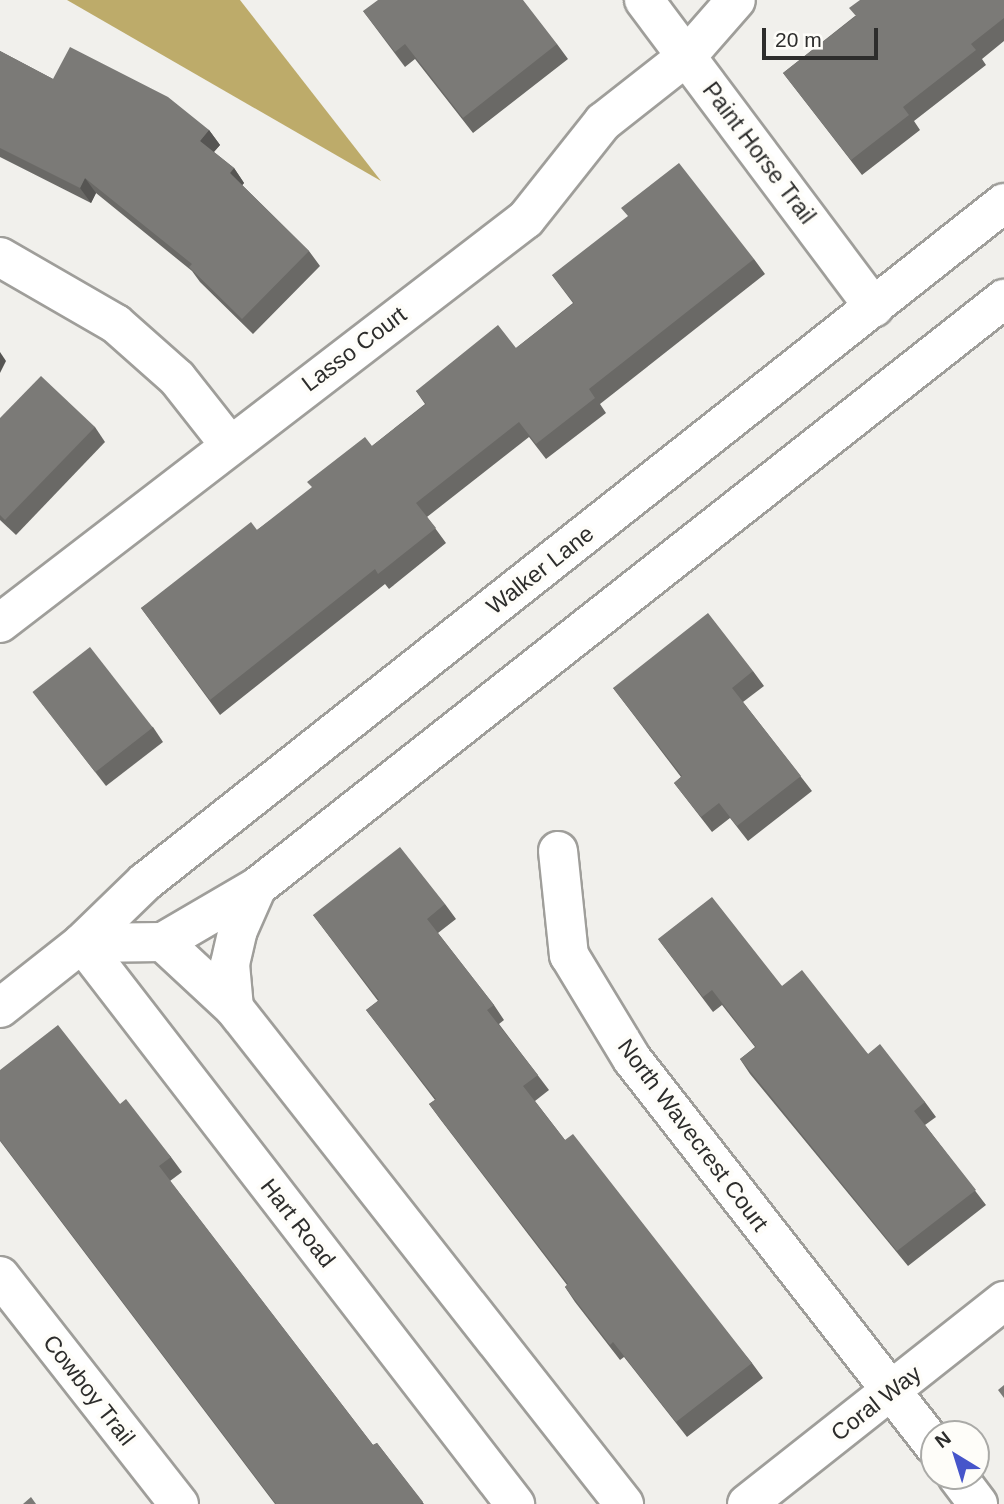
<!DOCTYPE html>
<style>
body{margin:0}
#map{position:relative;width:1004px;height:1504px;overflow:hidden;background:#f1f0ec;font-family:Helvetica,sans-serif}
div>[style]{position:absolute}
.forest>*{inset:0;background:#bdab6a}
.roads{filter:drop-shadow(2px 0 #9f9e9a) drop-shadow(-2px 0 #9f9e9a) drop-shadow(0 2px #9f9e9a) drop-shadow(0 -2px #9f9e9a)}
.minor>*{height:38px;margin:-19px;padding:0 19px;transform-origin:19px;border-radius:19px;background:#fff}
.wall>*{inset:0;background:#6a6966}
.shaded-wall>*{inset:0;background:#565553}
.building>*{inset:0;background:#7b7a77;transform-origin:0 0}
span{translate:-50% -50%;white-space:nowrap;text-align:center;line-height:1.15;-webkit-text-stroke:7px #fefdf9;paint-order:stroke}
.street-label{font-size:23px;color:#2d2d2c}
.north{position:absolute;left:920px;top:1420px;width:70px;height:70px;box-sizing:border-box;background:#fefdf9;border:2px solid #aaaaa7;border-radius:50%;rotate:322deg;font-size:19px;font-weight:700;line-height:28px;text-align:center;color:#2d2d2c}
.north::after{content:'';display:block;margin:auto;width:24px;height:32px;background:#4655ca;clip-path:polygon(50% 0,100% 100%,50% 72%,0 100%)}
.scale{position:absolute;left:762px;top:28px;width:116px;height:32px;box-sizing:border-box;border:4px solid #2d2d2c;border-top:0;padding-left:9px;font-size:21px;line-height:24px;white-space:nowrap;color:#2d2d2c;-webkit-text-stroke:5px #fefdf9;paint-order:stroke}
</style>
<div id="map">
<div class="forest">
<div style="clip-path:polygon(67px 0,240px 0,381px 181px)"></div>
</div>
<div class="roads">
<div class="minor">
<div style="left:644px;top:0;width:384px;rotate:53.2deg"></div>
<div style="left:0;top:257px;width:134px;rotate:30deg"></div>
<div style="left:116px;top:324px;width:81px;rotate:41.5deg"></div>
<div style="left:177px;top:378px;width:84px;rotate:51.8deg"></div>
<div style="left:0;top:623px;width:663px;rotate:-37.53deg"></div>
<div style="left:526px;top:219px;width:124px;rotate:-51.6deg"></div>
<div style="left:603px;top:122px;width:107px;rotate:-38.2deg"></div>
<div style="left:687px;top:56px;width:74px;rotate:-48.8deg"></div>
<div style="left:558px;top:851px;width:105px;rotate:84deg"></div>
<div style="left:569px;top:955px;width:122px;rotate:58.8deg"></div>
<div style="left:632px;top:1059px;width:491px;rotate:52deg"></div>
<div style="left:163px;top:942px;width:97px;rotate:42.9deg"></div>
<div style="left:234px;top:1008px;width:631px;rotate:51.82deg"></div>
<div style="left:82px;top:943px;width:81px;rotate:-0.7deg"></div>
<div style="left:163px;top:942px;width:109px;rotate:-30.3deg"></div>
<div style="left:257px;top:887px;width:951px;rotate:-38.21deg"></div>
<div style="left:82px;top:943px;width:709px;rotate:52.34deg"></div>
<div style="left:0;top:1008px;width:105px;rotate:-38.4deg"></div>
<div style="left:82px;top:943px;width:88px;rotate:-44.1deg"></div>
<div style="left:145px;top:882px;width:1095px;rotate:-38.32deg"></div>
<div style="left:234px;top:1008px;width:44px;rotate:-95.2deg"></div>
<div style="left:230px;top:964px;width:35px;rotate:-77deg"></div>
<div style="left:238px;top:930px;width:47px;rotate:-66.2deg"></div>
<div style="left:0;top:1276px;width:290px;rotate:51.9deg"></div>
<div style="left:957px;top:1476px;width:35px;rotate:53deg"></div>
<div style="left:747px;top:1504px;width:328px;rotate:-38.3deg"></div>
</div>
</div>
<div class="wall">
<div style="clip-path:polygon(1004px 0,1004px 41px,982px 59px,986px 65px,914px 121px,920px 130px,862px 175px,783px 73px,855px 16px)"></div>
<div style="clip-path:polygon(363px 11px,557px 44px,568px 59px,473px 133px,415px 59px,405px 67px)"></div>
<div style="clip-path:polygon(0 51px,53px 79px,209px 130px,220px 145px,214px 152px,234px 168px,244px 183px,242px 185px,309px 251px,320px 266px,253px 334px,200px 282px,192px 271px,96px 193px,91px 203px,0 157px)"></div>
<div style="clip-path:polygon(754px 259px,765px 274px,600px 404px,606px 413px,546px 459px,529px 437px,427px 517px,446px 543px,389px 589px,385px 584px,220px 715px,141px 608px,257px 530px,372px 446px,425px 404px,416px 391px,516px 348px,573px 303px,552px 275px)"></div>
<div style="clip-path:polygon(0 418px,95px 427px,105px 442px,16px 535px,0 520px)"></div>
<div style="clip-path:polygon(753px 671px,764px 686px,743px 702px,812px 791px,748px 841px,730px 818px,712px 832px,674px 783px,681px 777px,613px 688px)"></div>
<div style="clip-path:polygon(33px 692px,153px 727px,163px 742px,106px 786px)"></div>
<div style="clip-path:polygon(445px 904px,456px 919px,438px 933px,494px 1005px,504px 1020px,499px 1024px,549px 1090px,535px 1101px,565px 1140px,752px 1363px,763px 1378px,687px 1437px,624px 1357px,620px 1360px,575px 1302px,565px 1287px,567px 1285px,440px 1119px,429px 1104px,435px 1100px,366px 1010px,378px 1001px,313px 915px)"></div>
<div style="clip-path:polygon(658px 939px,782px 986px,868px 1054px,925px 1102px,936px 1117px,925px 1125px,986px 1205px,908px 1266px,750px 1074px,740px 1059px,755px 1047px,722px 1005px,713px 1012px)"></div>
<div style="clip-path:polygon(0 1070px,120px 1104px,171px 1157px,182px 1172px,170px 1181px,373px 1445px,377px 1443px,424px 1504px,275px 1504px,0 1141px)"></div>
</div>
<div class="shaded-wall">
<div style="clip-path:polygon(209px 130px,220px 145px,210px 156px,200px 141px)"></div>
<div style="clip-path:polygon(234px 168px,244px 183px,240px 188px,230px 173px)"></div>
<div style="clip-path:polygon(85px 178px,96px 193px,91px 203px,80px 188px)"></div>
<div style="clip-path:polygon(0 352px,6px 361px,0 373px)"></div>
</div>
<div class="building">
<div style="clip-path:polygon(378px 0,523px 0,557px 44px,463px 118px,405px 44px,395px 52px,363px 11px)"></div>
<div style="clip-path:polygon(860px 0,1004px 0,1004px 18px,971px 44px,976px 50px,903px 107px,909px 115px,851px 160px,783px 73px,856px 16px,849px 8px)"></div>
<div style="clip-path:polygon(70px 47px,168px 97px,209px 130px,200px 141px,234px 168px,230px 173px,309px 251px,242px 319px,189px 267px,192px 264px,85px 178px,80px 188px,0 148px,0 51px,53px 79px)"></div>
<div style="clip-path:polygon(679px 163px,754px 259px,589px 389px,595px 398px,536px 444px,519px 422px,416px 503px,436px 528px,378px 574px,375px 569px,210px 700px,141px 608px,251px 522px,257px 530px,312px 487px,307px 482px,365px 437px,372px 446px,426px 404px,416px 391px,498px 325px,516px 348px,574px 303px,552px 275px,628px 216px,621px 208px)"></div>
<div style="clip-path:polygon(41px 376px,95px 427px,5px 520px,0 515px,0 418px)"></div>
<div style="clip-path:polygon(708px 613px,753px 671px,732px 688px,801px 776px,737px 826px,719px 803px,701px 817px,674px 783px,682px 776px,613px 688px)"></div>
<div style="left:90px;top:647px;width:102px;height:73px;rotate:52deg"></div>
<div style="clip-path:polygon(400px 847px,445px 904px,427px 919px,494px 1005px,487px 1010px,538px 1075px,523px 1086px,565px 1140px,573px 1134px,752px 1363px,676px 1422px,613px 1342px,610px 1345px,565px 1287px,568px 1284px,429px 1104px,436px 1099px,366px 1010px,379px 1000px,313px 915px)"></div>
<div style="clip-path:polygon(712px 897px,782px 986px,802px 970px,868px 1054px,880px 1044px,925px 1102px,914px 1111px,976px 1190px,897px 1251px,740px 1059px,756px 1047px,712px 990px,703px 997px,658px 939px)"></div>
<div style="clip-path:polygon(58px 1025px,120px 1104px,126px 1099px,171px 1157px,159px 1166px,373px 1445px,377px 1443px,423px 1502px,420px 1504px,276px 1504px,0 1140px,0 1070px)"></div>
<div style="clip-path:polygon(1004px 1385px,1004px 1398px,998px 1390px)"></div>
<div style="clip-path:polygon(31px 1497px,36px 1504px,23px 1504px)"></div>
</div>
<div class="street-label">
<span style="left:759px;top:153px;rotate:53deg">Paint Horse Trail</span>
<span style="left:354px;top:349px;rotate:-37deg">Lasso Court</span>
<span style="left:540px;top:570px;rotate:-38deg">Walker Lane</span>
<span style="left:693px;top:1135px;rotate:53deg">North Wavecrest Court</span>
<span style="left:298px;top:1223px;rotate:52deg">Hart Road</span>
<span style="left:89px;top:1390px;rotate:52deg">Cowboy Trail</span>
<span style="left:876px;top:1403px;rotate:-38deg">Coral Way</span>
</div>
<div class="north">N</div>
<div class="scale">20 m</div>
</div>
